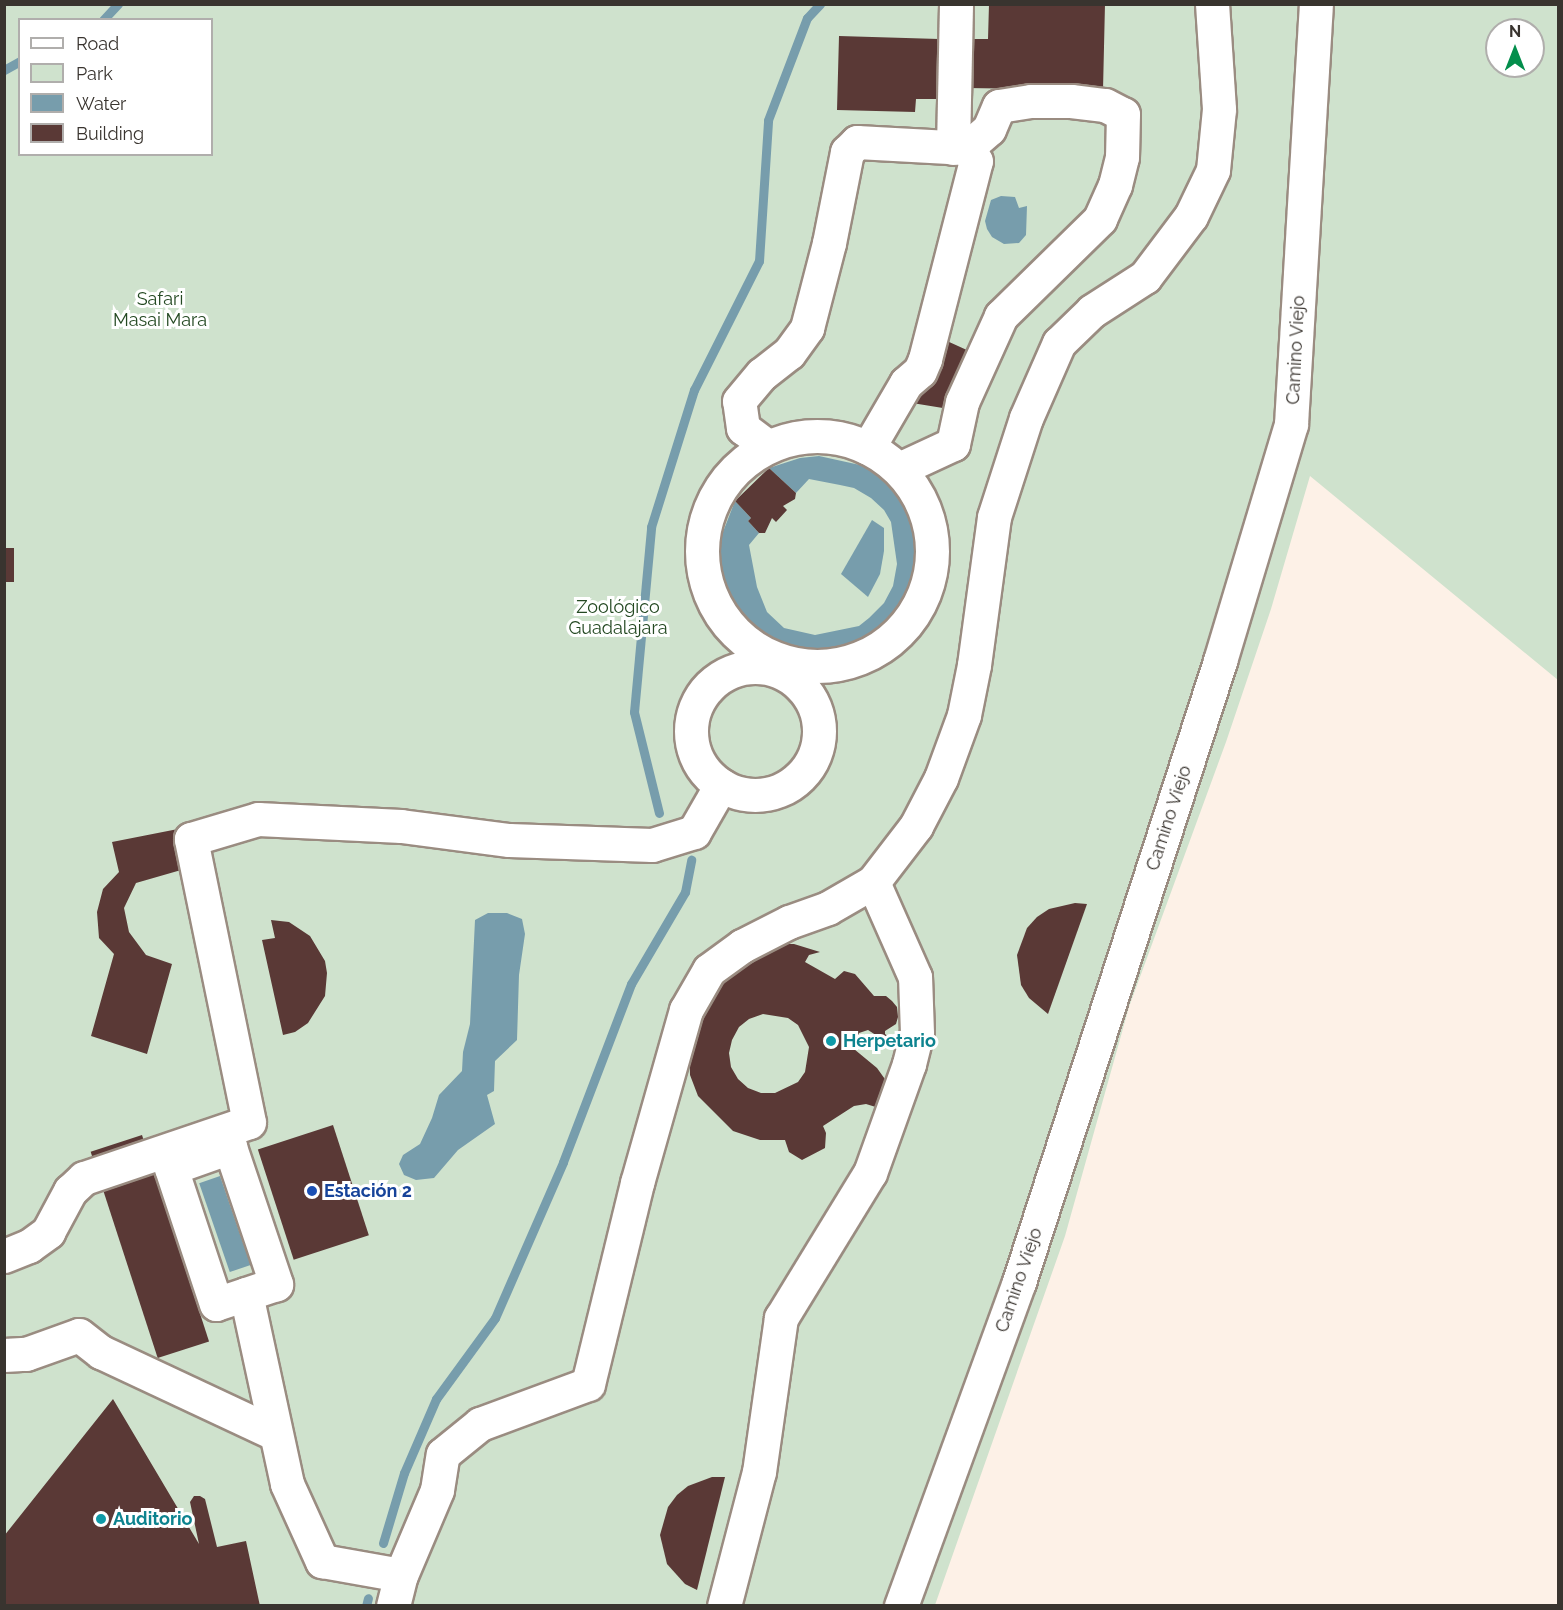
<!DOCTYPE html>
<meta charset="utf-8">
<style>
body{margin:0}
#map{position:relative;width:1563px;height:1610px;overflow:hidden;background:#fdf1e7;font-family:Raleway,sans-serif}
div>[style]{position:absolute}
.green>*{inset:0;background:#cfe2cd}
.water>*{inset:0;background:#779dac;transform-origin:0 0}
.stream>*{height:9px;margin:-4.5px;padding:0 4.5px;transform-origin:4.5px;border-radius:4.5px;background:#779dac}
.building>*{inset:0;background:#5a3936;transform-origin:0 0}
.roads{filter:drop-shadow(2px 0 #9a8c81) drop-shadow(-2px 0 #9a8c81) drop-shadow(0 2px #9a8c81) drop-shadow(0 -2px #9a8c81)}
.minor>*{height:33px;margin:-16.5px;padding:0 16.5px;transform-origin:16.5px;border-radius:16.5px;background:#fff}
.minor>.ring{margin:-16.5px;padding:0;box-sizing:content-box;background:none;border:33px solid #fff;border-radius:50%}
.dots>*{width:16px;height:16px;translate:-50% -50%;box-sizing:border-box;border:3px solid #fff;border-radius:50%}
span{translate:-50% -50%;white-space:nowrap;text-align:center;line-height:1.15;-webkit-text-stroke:6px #fff;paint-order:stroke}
.park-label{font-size:18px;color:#244922}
.street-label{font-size:18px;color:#39342f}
.culture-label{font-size:18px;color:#0d838f;font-weight:700}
.left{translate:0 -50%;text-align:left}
.transit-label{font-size:18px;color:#164399;font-weight:700}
.frame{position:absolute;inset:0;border:6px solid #39342f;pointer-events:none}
.legend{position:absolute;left:18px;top:18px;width:195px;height:138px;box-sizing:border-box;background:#fff;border:2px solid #b0aeac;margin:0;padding:8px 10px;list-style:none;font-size:18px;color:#39342f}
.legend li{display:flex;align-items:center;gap:12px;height:30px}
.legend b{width:30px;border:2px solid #b0aeac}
.north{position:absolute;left:1485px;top:18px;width:60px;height:60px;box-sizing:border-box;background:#fff;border:2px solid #b0aeac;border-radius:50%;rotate:0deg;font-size:16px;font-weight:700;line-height:24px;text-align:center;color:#39342f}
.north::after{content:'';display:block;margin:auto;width:21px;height:27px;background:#038e4c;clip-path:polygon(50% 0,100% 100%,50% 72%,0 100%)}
</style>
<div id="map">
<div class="green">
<div style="clip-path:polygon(evenodd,5px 5px,1558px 5px,1558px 680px,1310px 476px,1271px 609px,1226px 742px,1129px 1007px,1065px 1236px,935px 1605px,5px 1606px,5px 5px,20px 20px,212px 20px,212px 154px,20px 154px,20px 20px,5px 5px,1497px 30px,1533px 30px,1533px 66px,1497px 66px,1497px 30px)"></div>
</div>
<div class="water">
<div style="clip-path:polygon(1001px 196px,1015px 197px,1019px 208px,1027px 206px,1026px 235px,1019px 243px,1004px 244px,992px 237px,987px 229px,985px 221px,991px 200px)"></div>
<div style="clip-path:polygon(819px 456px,860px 465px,878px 475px,897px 494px,911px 517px,917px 537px,918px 563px,912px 589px,890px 624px,874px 637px,854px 647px,836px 652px,811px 654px,789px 649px,766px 639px,744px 620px,729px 598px,720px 567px,721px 537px,735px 501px,751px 518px,748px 521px,759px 533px,749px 545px,757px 587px,767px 612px,784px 628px,815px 635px,859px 626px,869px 618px,884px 603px,893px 586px,897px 564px,891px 522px,884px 510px,871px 498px,854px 488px,840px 485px,809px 479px,796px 493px,769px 468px,800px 458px)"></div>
<div style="clip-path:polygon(872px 520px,884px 528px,884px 551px,880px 574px,868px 597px,841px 574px)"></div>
<div style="clip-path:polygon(488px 913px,507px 913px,522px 919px,525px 934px,519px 975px,517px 1040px,495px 1061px,494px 1091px,487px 1095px,495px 1124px,458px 1150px,434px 1178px,416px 1180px,404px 1175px,399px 1164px,403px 1155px,420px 1144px,432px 1118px,439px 1095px,462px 1071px,463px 1052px,470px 1024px,475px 920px)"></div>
<div style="left:220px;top:1176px;width:94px;height:22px;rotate:71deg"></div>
</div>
<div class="stream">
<div style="left:103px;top:20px;width:22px;rotate:-47deg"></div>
<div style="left:4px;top:70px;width:18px;rotate:-29deg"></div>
<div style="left:659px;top:813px;width:104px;rotate:-103.9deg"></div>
<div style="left:634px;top:712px;width:186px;rotate:-84.7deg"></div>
<div style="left:651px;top:527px;width:144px;rotate:-72.6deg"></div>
<div style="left:694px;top:390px;width:144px;rotate:-63.3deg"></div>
<div style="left:759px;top:261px;width:141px;rotate:-86.3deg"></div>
<div style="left:768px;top:120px;width:109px;rotate:-69.1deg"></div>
<div style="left:807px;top:18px;width:19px;rotate:-47deg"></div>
<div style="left:383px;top:1543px;width:73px;rotate:-73.3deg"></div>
<div style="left:404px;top:1473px;width:81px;rotate:-66.6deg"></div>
<div style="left:436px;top:1399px;width:100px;rotate:-53.9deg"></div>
<div style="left:495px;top:1318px;width:170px;rotate:-66.4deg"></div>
<div style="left:563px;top:1162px;width:191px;rotate:-69.1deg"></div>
<div style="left:631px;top:984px;width:107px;rotate:-59.6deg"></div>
<div style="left:685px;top:892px;width:33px;rotate:-79deg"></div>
<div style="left:366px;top:1606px;width:8px;rotate:-76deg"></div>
</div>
<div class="building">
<div style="clip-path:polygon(989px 4px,1105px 4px,1103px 90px,967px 88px,968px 39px,988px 39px)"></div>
<div style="clip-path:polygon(839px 36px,939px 39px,938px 99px,916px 99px,915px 112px,837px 110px)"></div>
<div style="clip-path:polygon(947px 341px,969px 351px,949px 409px,906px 402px,935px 380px)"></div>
<div style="clip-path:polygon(769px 468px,796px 493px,795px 499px,783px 506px,787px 510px,776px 522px,772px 518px,765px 533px,759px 533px,748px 521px,751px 518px,735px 501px)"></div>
<div style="left:4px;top:548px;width:10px;height:34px"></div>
<div style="clip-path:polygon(178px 829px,188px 868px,136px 883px,124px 908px,129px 932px,146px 955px,172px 964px,147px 1054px,91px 1036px,114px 954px,99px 938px,97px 912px,103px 889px,119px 872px,112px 842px)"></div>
<div style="clip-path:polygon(1075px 903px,1087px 904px,1048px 1014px,1029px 998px,1021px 985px,1017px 955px,1027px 928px,1037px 917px,1049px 909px)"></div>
<div style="clip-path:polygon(271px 920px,289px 922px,310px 936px,325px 961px,327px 973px,325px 996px,308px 1023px,295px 1032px,283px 1035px,262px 940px,275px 938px)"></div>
<div style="clip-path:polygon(evenodd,781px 944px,794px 944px,820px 952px,809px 955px,805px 962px,835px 979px,844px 971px,855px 974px,874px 996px,886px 996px,892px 1001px,897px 1007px,898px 1017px,896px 1024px,885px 1031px,885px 1034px,899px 1044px,935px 1037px,934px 1043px,928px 1047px,899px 1050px,868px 1030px,859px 1033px,854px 1049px,877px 1068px,887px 1082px,879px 1108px,866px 1104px,854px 1106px,823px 1126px,826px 1133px,825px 1148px,802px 1160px,789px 1152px,785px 1140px,760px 1140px,733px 1131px,698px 1096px,690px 1075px,689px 1034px,720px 982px,738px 970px,737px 963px,743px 959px,750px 962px,756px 959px,758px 951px,781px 944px,763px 1014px,788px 1018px,798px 1025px,809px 1047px,805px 1072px,798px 1082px,775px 1093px,761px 1093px,748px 1088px,738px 1079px,731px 1067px,729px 1053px,732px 1040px,739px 1027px,749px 1019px,763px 1014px)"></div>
<div style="left:333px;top:1125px;width:116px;height:79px;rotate:72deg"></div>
<div style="left:142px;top:1135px;width:217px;height:54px;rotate:72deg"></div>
<div style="clip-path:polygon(113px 1399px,199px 1544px,190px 1502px,194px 1496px,200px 1496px,205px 1499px,217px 1547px,246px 1541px,260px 1606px,6px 1606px,4px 1536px)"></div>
<div style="clip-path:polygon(712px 1477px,725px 1477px,697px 1590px,685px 1584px,667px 1564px,660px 1535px,668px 1507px,677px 1495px,688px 1486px)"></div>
</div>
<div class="roads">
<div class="minor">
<div style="left:953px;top:148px;width:144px;rotate:-88.8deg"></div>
<div class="ring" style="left:702px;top:436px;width:197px;height:197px"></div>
<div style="left:767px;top:446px;width:30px;rotate:-143deg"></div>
<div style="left:743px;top:428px;width:27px;rotate:-98deg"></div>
<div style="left:739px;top:401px;width:35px;rotate:-50deg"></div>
<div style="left:762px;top:374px;width:34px;rotate:-38deg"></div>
<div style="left:789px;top:353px;width:31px;rotate:-54deg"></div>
<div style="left:807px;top:328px;width:88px;rotate:-75.5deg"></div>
<div style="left:829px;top:243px;width:93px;rotate:-78.8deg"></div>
<div style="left:847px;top:152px;width:14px;rotate:-45deg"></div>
<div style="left:857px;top:142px;width:110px;rotate:3.1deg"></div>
<div style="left:967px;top:148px;width:29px;rotate:-41deg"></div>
<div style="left:989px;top:129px;width:25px;rotate:-67deg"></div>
<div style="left:999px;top:106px;width:32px;rotate:-9deg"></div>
<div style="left:1031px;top:101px;width:40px"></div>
<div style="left:1071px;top:101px;width:34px;rotate:7deg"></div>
<div style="left:1105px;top:105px;width:20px;rotate:27deg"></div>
<div style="left:1123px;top:114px;width:43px;rotate:91.3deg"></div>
<div style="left:1122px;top:157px;width:29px;rotate:104deg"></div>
<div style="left:1115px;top:185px;width:37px;rotate:114deg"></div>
<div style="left:1100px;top:219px;width:139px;rotate:135.6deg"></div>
<div style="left:1001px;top:316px;width:94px;rotate:114.4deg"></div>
<div style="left:962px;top:402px;width:43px;rotate:102.1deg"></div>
<div style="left:953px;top:444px;width:60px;rotate:155.2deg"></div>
<div style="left:868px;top:448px;width:75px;rotate:-59.7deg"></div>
<div style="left:906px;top:383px;width:18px;rotate:-41deg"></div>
<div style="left:920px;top:371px;width:13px;rotate:-67deg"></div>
<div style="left:925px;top:359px;width:204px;rotate:-75.6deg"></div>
<div style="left:976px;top:161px;width:16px;rotate:-125deg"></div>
<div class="ring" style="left:691px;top:667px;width:95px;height:95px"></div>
<div style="left:230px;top:1147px;width:145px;rotate:71.4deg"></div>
<div style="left:276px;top:1284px;width:63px;rotate:161.6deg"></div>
<div style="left:216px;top:1304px;width:143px;rotate:-108.3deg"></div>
<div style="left:171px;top:1168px;width:63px;rotate:-19.6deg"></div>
<div style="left:4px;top:1256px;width:27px;rotate:-22deg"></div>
<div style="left:29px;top:1246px;width:24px;rotate:-36deg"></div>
<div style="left:48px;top:1232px;width:47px;rotate:-61.8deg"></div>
<div style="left:70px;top:1191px;width:19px;rotate:-43deg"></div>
<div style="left:84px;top:1178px;width:174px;rotate:-18.7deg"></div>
<div style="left:249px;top:1122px;width:289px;rotate:-101.6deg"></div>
<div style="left:191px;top:839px;width:70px;rotate:-16.6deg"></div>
<div style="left:258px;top:819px;width:143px;rotate:2.8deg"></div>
<div style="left:401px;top:826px;width:109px;rotate:7.4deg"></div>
<div style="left:509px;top:840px;width:143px;rotate:2deg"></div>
<div style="left:652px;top:845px;width:44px;rotate:-17.2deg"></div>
<div style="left:694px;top:832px;width:54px;rotate:-60.1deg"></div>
<div style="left:246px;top:1294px;width:194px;rotate:77.8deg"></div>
<div style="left:287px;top:1484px;width:85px;rotate:65.6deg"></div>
<div style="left:322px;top:1561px;width:80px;rotate:10deg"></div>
<div style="left:4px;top:1355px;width:22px;rotate:-3deg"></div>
<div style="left:26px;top:1354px;width:56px;rotate:-19.7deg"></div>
<div style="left:79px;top:1335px;width:28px;rotate:38deg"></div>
<div style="left:101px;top:1352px;width:191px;rotate:25.1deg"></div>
<div style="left:393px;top:1606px;width:32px;rotate:-76deg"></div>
<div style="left:401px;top:1575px;width:92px;rotate:-67deg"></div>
<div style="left:437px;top:1490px;width:36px;rotate:-81deg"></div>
<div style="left:443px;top:1454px;width:48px;rotate:-39deg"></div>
<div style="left:480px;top:1424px;width:115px;rotate:-20.3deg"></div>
<div style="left:588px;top:1384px;width:207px;rotate:-76.3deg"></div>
<div style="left:637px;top:1183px;width:180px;rotate:-74.2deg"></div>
<div style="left:686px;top:1010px;width:46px;rotate:-60.1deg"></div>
<div style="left:709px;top:970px;width:41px;rotate:-36deg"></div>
<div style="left:742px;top:946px;width:53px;rotate:-27.1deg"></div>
<div style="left:789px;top:922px;width:41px;rotate:-19.7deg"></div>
<div style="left:828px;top:908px;width:52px;rotate:-30deg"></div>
<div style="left:873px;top:882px;width:71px;rotate:-52.5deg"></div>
<div style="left:916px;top:826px;width:54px;rotate:-62.5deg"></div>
<div style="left:941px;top:778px;width:67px;rotate:-69.9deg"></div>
<div style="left:964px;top:715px;width:51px;rotate:-78.7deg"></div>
<div style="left:974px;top:665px;width:149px;rotate:-82.3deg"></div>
<div style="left:994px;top:517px;width:104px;rotate:-72.1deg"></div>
<div style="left:1026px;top:418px;width:82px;rotate:-66.3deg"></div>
<div style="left:1059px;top:343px;width:46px;rotate:-44.1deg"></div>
<div style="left:1092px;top:311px;width:63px;rotate:-32.7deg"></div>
<div style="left:1145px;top:277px;width:76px;rotate:-53deg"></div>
<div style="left:1191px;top:216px;width:51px;rotate:-64.4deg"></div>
<div style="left:1213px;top:170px;width:61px;rotate:-84.4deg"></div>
<div style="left:1219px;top:109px;width:105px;rotate:-93.8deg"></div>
<div style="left:724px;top:1606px;width:138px;rotate:-75.4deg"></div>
<div style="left:759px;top:1472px;width:156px;rotate:-81.9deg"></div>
<div style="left:781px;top:1318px;width:170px;rotate:-58.5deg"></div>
<div style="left:870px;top:1173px;width:116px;rotate:-70.3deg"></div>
<div style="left:909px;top:1064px;width:32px;rotate:-76deg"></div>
<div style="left:917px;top:1033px;width:56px;rotate:-92deg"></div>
<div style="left:915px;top:977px;width:104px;rotate:-113.9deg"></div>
<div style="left:901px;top:1606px;width:345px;rotate:-70deg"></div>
<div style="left:1019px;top:1282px;width:653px;rotate:-72.06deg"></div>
<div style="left:1220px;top:661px;width:247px;rotate:-73.3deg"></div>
<div style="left:1291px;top:424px;width:421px;rotate:-86.6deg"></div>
</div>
</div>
<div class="dots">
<div style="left:831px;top:1041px;background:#0f9aa8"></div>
<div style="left:312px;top:1191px;background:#1a4fb4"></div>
<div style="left:101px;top:1519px;background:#0f9aa8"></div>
</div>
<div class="park-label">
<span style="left:160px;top:310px">Safari<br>Masai Mara</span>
<span style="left:618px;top:618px">Zoológico<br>Guadalajara</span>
</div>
<div class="street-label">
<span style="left:1296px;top:350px;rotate:-87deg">Camino Viejo</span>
<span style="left:1169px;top:818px;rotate:-72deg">Camino Viejo</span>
<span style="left:1019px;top:1280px;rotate:-71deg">Camino Viejo</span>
</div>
<div class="culture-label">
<span class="left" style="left:843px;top:1041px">Herpetario</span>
<span class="left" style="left:113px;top:1519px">Auditorio</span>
</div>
<div class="transit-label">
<span class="left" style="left:324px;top:1191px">Estación 2</span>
</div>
<div class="frame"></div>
<ul class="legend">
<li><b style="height:8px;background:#fff"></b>Road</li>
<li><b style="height:16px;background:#cfe2cd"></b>Park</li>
<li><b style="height:16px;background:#779dac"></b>Water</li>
<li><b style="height:16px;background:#5a3936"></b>Building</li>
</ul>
<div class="north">N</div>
</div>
